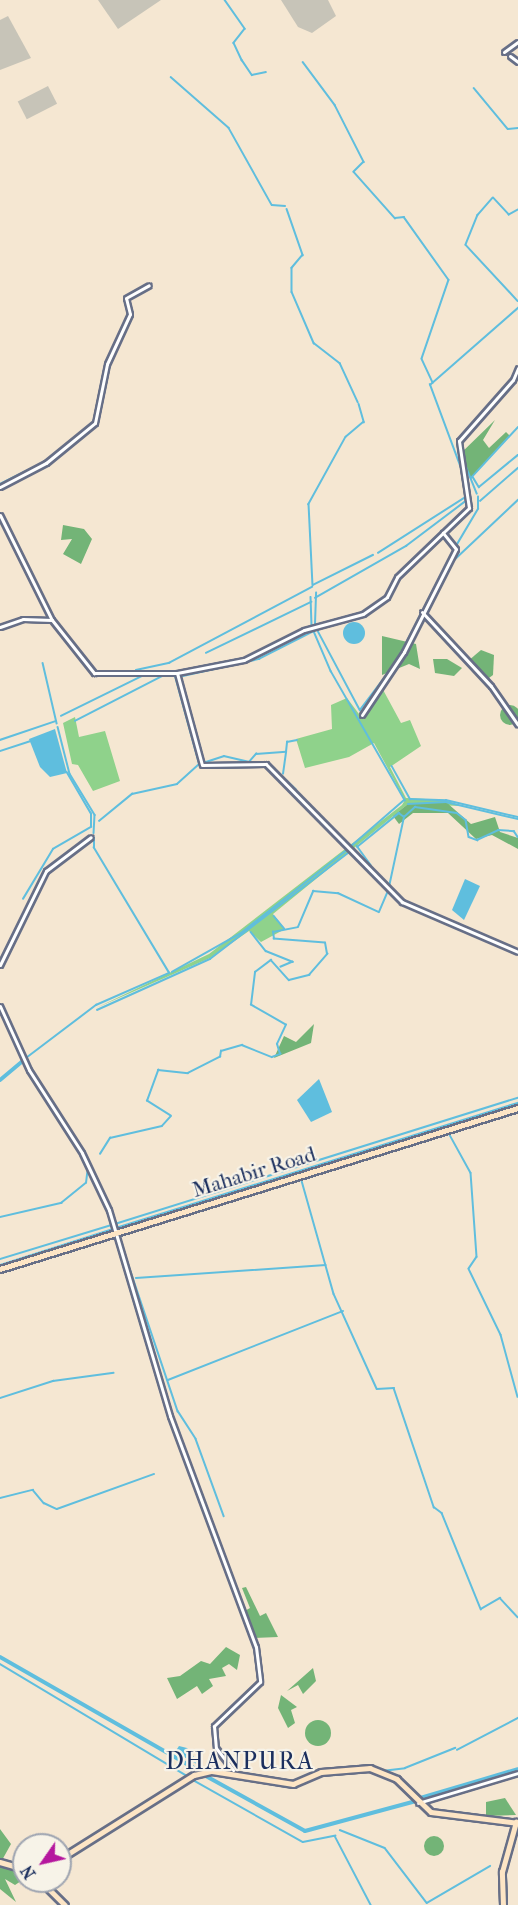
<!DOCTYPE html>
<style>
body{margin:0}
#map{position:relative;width:518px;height:1905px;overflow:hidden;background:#f5e7d2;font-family:"IM FELL French Canon",serif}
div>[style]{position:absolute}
.industrial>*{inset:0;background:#c7c4b8;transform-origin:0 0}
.green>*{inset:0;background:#8fd28b}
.forest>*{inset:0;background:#73b477}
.round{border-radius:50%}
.water>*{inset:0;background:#5fbede}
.stream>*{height:1.5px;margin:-0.75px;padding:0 0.75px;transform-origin:0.75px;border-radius:0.75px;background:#5fbede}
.canal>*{height:4px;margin:-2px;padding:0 2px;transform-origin:2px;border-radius:2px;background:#5fbede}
.roads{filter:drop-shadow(2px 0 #676f87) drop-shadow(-2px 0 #676f87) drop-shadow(0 2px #676f87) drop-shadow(0 -2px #676f87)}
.street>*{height:3px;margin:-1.5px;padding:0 1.5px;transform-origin:1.5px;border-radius:1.5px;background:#fff}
.secondary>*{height:4.5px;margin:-2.25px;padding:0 2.25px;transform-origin:2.25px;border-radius:2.25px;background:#fde5c5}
span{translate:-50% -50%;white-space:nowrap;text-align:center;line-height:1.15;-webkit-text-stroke:4.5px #f7f3e8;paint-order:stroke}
.street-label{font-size:21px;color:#1b2f5e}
.quarter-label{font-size:24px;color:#1b2f5e;letter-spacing:1.5px}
.north{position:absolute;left:12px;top:1833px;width:60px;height:60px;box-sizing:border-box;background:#f7f3e8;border:2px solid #9fa5b1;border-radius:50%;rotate:236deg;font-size:16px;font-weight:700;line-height:24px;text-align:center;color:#1b2f5e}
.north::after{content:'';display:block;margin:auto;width:21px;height:27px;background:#b5179e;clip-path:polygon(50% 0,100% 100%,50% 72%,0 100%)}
</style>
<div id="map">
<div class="industrial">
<div style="clip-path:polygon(98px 0,161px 0,118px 29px)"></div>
<div style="clip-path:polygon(281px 0,328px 0,336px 16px,312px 33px,298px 27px)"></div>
<div style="clip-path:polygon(8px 16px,31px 58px,0 70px,0 20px)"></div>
<div style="left:48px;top:86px;width:20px;height:34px;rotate:63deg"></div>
</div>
<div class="green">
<div style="clip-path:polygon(381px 686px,401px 723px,410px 720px,421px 746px,390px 767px,406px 798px,446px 800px,461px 806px,408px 804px,273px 914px,285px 929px,261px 942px,249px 931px,210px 958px,96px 1008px,209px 954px,402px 805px,405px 800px,374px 743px,349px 757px,305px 768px,296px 739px,332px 729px,331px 705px,347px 698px,362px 718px)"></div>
<div style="clip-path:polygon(75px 717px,79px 737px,105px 731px,120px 781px,93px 791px,78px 765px,72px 764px,63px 723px)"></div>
</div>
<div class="forest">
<div style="clip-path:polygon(495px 420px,483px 440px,489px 448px,506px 432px,510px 436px,471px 478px,458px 456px)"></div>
<div style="clip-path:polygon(63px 525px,84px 529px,92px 539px,81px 564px,63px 554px,72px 539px,61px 540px)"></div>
<div style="clip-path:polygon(382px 636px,416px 644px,420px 669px,409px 664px,382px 675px)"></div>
<div style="clip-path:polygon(481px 650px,494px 655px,493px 675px,485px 681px,468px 661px)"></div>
<div style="clip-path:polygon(433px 659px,447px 659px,462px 668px,454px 676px,435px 673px)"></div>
<div class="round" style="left:500px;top:705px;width:20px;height:20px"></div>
<div style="clip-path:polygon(446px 802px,471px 824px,495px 817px,500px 832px,518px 838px,518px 849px,492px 835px,476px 839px,448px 813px,413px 813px,399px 824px,393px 816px,408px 804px)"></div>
<div style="clip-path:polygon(314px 1024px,311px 1043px,274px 1058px,284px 1036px,296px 1042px)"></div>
<div style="clip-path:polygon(246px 1587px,260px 1616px,266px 1613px,278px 1637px,252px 1638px,241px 1613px,250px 1608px,242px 1588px)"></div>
<div style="clip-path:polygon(226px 1647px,240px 1655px,237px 1670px,229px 1664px,222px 1668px,226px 1676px,209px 1679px,213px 1686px,202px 1694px,197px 1686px,177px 1699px,167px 1678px,180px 1676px,201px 1661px,210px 1664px)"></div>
<div style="clip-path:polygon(313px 1668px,316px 1681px,303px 1694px,298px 1685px,287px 1691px)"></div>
<div style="clip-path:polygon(281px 1695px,297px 1707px,291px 1710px,295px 1723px,288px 1728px,278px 1708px)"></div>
<div class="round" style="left:305px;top:1720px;width:26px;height:26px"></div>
<div style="clip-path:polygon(505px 1798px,516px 1815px,486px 1816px,486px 1802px)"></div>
<div style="clip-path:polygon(0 1829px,11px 1844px,1px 1862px,24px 1871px,24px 1879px,15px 1885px,5px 1879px,16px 1902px,0 1889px)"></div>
<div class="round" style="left:424px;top:1836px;width:20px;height:20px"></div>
</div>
<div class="water">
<div class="round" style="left:343px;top:622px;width:22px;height:22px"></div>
<div style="clip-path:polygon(55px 729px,67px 773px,50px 777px,40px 767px,29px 739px)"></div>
<div style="clip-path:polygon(465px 879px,480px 886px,464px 920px,452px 910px)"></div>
<div style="clip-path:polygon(319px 1079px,332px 1112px,311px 1122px,297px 1100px)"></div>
<div style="clip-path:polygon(179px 1746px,187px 1748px,202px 1767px,175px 1752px)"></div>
</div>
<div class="stream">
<div style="left:225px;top:0;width:35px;rotate:55deg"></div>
<div style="left:245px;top:29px;width:18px;rotate:128deg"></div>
<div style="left:234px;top:43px;width:19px;rotate:65deg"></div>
<div style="left:242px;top:60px;width:18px;rotate:56deg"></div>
<div style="left:252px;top:75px;width:14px;rotate:-12deg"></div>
<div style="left:303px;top:62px;width:54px;rotate:53.3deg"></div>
<div style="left:335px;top:105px;width:64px;rotate:63deg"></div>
<div style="left:364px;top:162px;width:14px;rotate:135deg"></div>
<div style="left:354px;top:172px;width:62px;rotate:48.3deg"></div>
<div style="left:395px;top:218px;width:9px;rotate:-6deg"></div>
<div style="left:404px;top:217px;width:77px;rotate:54.5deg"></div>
<div style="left:449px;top:280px;width:83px;rotate:108.9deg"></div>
<div style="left:422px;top:359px;width:26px;rotate:65deg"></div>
<div style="left:171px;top:77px;width:77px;rotate:41.3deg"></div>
<div style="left:229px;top:128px;width:88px;rotate:60.8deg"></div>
<div style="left:272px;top:205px;width:13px;rotate:4deg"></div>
<div style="left:474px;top:88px;width:53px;rotate:50.3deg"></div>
<div style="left:508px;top:129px;width:10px;rotate:-6deg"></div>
<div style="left:287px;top:209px;width:49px;rotate:70.8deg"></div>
<div style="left:303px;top:255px;width:17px;rotate:130deg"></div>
<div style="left:292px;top:268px;width:24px;rotate:90deg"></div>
<div style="left:292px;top:292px;width:56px;rotate:66.7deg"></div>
<div style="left:314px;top:343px;width:33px;rotate:38deg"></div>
<div style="left:340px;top:363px;width:43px;rotate:65.2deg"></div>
<div style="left:518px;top:210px;width:10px;rotate:151deg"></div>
<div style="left:509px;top:215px;width:23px;rotate:-133deg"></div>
<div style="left:493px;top:198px;width:23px;rotate:131deg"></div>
<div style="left:478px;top:215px;width:32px;rotate:112deg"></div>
<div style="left:466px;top:245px;width:76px;rotate:47.1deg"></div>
<div style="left:359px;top:404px;width:19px;rotate:74deg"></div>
<div style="left:364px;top:422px;width:23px;rotate:140deg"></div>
<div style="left:346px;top:437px;width:77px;rotate:118.9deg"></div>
<div style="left:309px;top:504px;width:81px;rotate:87.2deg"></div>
<div style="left:313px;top:585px;width:67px;rotate:-26.6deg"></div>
<div style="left:464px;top:461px;width:35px;rotate:68deg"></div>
<div style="left:462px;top:471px;width:92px;rotate:-110.4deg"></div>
<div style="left:430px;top:385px;width:117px;rotate:-41.2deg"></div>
<div style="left:473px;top:477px;width:12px;rotate:59deg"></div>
<div style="left:479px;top:487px;width:50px;rotate:-39.4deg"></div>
<div style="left:471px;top:478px;width:69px;rotate:-47.3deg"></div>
<div style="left:0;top:484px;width:49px;rotate:-26.6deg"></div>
<div style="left:480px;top:501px;width:50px;rotate:-41deg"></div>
<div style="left:456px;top:546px;width:43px;rotate:-59.3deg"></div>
<div style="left:478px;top:509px;width:12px;rotate:-90deg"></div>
<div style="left:378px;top:553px;width:106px;rotate:-32.6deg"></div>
<div style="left:450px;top:564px;width:93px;rotate:-43.3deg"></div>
<div style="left:311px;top:597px;width:29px;rotate:88deg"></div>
<div style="left:315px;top:598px;width:105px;rotate:-29.7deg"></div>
<div style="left:406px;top:546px;width:76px;rotate:-37deg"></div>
<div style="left:315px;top:624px;width:31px;rotate:-88deg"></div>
<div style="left:313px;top:629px;width:46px;rotate:66.8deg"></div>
<div style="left:331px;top:671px;width:149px;rotate:60.2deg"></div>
<div style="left:405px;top:800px;width:70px;rotate:139deg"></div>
<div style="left:317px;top:629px;width:92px;rotate:62deg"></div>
<div style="left:360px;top:710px;width:51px;rotate:-52.9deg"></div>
<div style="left:206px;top:653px;width:117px;rotate:-25.9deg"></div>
<div style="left:400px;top:655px;width:119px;rotate:-63deg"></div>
<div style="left:43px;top:663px;width:62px;rotate:76.9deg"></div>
<div style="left:136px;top:670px;width:34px;rotate:-12deg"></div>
<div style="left:169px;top:663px;width:162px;rotate:-28deg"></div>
<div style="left:183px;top:676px;width:78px;rotate:-12.6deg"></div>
<div style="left:259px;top:659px;width:62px;rotate:-27deg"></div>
<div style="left:181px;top:682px;width:84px;rotate:74.8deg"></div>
<div style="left:203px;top:763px;width:22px;rotate:-18deg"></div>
<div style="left:224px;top:756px;width:26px;rotate:13deg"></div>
<div style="left:249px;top:762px;width:11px;rotate:-49deg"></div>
<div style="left:256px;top:754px;width:30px;rotate:-4deg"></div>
<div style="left:286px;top:752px;width:10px;rotate:-84deg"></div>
<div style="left:287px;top:742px;width:10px;rotate:-11deg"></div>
<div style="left:61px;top:716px;width:93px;rotate:-26.3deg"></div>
<div style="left:75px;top:721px;width:98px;rotate:-27.3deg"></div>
<div style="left:58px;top:727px;width:49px;rotate:75.7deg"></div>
<div style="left:70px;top:774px;width:48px;rotate:58.6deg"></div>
<div style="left:95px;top:815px;width:18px;rotate:93deg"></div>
<div style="left:0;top:740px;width:59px;rotate:-18.7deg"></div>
<div style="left:0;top:751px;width:32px;rotate:-18deg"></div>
<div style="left:250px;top:762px;width:18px;rotate:3deg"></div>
<div style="left:268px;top:763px;width:38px;rotate:43deg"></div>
<div style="left:392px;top:766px;width:38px;rotate:61deg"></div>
<div style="left:410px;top:799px;width:36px;rotate:2deg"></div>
<div style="left:446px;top:800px;width:74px;rotate:13.3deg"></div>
<div style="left:283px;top:774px;width:22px;rotate:-82deg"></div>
<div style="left:408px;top:804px;width:38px;rotate:-3deg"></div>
<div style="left:446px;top:802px;width:74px;rotate:13.3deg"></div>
<div style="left:99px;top:821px;width:43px;rotate:-39.3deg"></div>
<div style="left:132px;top:794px;width:46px;rotate:-12.5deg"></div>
<div style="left:177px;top:784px;width:30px;rotate:-42deg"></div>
<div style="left:199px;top:764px;width:91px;rotate:-105.3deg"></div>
<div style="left:175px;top:676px;width:28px;rotate:-178deg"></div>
<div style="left:371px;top:866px;width:24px;rotate:-126deg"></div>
<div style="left:357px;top:847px;width:54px;rotate:-39deg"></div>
<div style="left:399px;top:813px;width:5px;rotate:37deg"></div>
<div style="left:389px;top:887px;width:72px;rotate:-77.9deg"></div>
<div style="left:404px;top:817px;width:15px;rotate:-42deg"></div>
<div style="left:415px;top:807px;width:42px;rotate:8.1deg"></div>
<div style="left:457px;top:813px;width:11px;rotate:38deg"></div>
<div style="left:466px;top:820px;width:17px;rotate:80deg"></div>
<div style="left:469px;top:837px;width:9px;rotate:21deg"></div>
<div style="left:477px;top:840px;width:23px;rotate:-25deg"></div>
<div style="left:498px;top:830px;width:16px;rotate:4deg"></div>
<div style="left:514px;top:831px;width:7px;rotate:56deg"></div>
<div style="left:23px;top:899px;width:58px;rotate:-59deg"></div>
<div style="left:53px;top:849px;width:44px;rotate:-30.1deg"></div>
<div style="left:91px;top:827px;width:13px;rotate:-90deg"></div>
<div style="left:91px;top:814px;width:48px;rotate:-120.3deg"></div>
<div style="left:274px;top:916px;width:16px;rotate:50deg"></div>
<div style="left:251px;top:932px;width:24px;rotate:52deg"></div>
<div style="left:266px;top:951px;width:29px;rotate:22deg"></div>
<div style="left:293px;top:962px;width:13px;rotate:157deg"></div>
<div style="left:172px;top:972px;width:79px;rotate:-29.5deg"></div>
<div style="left:241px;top:933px;width:136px;rotate:-38.1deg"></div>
<div style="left:97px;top:1010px;width:124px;rotate:-24.3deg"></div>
<div style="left:210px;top:959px;width:178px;rotate:-37.5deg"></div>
<div style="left:26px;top:1058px;width:88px;rotate:-37.1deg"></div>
<div style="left:96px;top:1005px;width:80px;rotate:-23.7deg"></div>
<div style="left:169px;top:973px;width:146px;rotate:-121deg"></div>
<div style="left:94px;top:848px;width:10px;rotate:-90deg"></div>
<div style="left:450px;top:1135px;width:43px;rotate:61.1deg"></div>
<div style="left:471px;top:1173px;width:84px;rotate:85.9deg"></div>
<div style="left:477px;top:1257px;width:14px;rotate:124deg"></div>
<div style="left:469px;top:1269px;width:73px;rotate:64.1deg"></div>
<div style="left:501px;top:1335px;width:64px;rotate:74.7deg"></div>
<div style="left:100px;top:1154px;width:19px;rotate:-58deg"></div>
<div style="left:110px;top:1138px;width:53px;rotate:-13deg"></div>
<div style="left:162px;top:1126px;width:13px;rotate:-48deg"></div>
<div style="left:171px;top:1116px;width:28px;rotate:-148deg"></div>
<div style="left:147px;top:1101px;width:33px;rotate:-70deg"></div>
<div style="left:158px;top:1070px;width:30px;rotate:6deg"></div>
<div style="left:188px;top:1073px;width:36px;rotate:-27deg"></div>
<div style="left:220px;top:1057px;width:6px;rotate:-81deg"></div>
<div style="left:221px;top:1051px;width:22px;rotate:-16deg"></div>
<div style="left:242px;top:1045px;width:32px;rotate:22deg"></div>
<div style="left:272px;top:1057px;width:9px;rotate:-21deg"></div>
<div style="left:280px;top:1054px;width:10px;rotate:-107deg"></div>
<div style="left:277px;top:1044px;width:21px;rotate:-65deg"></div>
<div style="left:286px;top:1025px;width:40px;rotate:-150.3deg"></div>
<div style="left:251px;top:1005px;width:33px;rotate:-83deg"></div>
<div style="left:255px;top:972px;width:20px;rotate:-37deg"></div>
<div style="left:271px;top:960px;width:27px;rotate:48deg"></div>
<div style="left:289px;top:980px;width:21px;rotate:-14deg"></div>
<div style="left:309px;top:975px;width:28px;rotate:-49deg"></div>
<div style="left:327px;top:954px;width:11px;rotate:-100deg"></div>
<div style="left:325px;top:943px;width:51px;rotate:-175.5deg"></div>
<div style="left:274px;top:939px;width:7px;rotate:-98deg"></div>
<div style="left:273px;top:932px;width:25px;rotate:-11deg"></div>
<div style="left:298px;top:927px;width:39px;rotate:-67deg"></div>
<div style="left:313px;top:891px;width:25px;rotate:5deg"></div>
<div style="left:338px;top:893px;width:45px;rotate:24.9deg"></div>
<div style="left:379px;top:912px;width:21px;rotate:-67deg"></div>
<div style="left:302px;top:1181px;width:117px;rotate:74.2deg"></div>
<div style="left:334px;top:1294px;width:104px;rotate:65.6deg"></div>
<div style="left:377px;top:1389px;width:17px;rotate:-3deg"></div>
<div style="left:394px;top:1388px;width:126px;rotate:71.4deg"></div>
<div style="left:434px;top:1507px;width:10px;rotate:37deg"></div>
<div style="left:442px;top:1513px;width:104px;rotate:67.9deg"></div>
<div style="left:481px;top:1609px;width:22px;rotate:-30deg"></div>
<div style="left:500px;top:1598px;width:26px;rotate:47deg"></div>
<div style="left:0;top:1217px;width:63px;rotate:-12.9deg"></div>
<div style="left:61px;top:1203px;width:32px;rotate:-39deg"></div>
<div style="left:86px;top:1183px;width:16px;rotate:-83deg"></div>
<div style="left:115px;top:1224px;width:422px;rotate:-17.4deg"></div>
<div style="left:116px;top:1236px;width:421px;rotate:-17.1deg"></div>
<div style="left:119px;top:1236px;width:185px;rotate:71.4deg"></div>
<div style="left:178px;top:1411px;width:33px;rotate:57deg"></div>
<div style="left:196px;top:1439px;width:82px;rotate:70deg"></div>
<div style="left:0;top:1259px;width:117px;rotate:-16.9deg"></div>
<div style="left:0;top:1273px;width:120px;rotate:-17.5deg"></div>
<div style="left:136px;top:1278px;width:190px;rotate:-3.9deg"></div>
<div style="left:168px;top:1380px;width:188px;rotate:-21.5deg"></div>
<div style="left:0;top:1398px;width:56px;rotate:-17.8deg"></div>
<div style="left:53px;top:1381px;width:61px;rotate:-7.6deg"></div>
<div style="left:0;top:1498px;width:34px;rotate:-14deg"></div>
<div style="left:33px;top:1490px;width:17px;rotate:50deg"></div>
<div style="left:44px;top:1503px;width:14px;rotate:25deg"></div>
<div style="left:57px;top:1509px;width:103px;rotate:-19.8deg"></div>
<div style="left:0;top:1664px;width:218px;rotate:30.9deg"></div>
<div style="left:457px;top:1750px;width:69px;rotate:-27.7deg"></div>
<div style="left:382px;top:1771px;width:23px;rotate:-7deg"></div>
<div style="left:405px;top:1768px;width:54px;rotate:-21.8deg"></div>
<div style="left:193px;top:1780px;width:126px;rotate:29.4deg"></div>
<div style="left:303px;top:1842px;width:33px;rotate:-11deg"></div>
<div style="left:335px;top:1836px;width:78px;rotate:62.4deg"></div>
<div style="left:340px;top:1830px;width:48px;rotate:21.8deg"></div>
<div style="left:385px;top:1848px;width:69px;rotate:52.6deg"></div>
<div style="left:427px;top:1903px;width:73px;rotate:-30.4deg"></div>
</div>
<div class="canal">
<div style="left:0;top:1080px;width:30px;rotate:-40deg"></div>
<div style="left:116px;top:1229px;width:421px;rotate:-17.3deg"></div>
<div style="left:0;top:1266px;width:119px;rotate:-17.7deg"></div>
<div style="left:0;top:1657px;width:229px;rotate:29.8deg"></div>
<div style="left:204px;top:1775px;width:115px;rotate:29deg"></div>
<div style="left:305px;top:1831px;width:115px;rotate:-15.1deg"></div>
<div style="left:417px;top:1799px;width:105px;rotate:-16.5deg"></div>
</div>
<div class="roads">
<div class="street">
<div style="left:504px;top:52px;width:17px;rotate:-36deg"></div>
<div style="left:510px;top:56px;width:10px;rotate:37deg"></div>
<div style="left:0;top:487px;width:52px;rotate:-27.6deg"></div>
<div style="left:46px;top:463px;width:63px;rotate:-39.2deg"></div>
<div style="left:95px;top:423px;width:60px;rotate:-78.5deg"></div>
<div style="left:107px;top:364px;width:55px;rotate:-65.3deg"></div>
<div style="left:130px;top:314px;width:16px;rotate:-104deg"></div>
<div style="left:126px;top:298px;width:26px;rotate:-29deg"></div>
<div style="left:0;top:515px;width:117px;rotate:63.7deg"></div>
<div style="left:422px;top:612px;width:101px;rotate:47deg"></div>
<div style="left:491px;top:686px;width:47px;rotate:55.3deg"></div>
<div style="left:0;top:627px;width:24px;rotate:-19deg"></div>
<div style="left:23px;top:619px;width:29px;rotate:2deg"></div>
<div style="left:52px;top:620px;width:68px;rotate:51.6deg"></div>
<div style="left:94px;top:673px;width:83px"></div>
<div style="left:177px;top:673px;width:68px;rotate:-11deg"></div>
<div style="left:244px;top:660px;width:67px;rotate:-26.6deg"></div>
<div style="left:304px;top:630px;width:61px;rotate:-15.2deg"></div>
<div style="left:363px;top:614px;width:29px;rotate:-35deg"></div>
<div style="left:387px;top:597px;width:22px;rotate:-63deg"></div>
<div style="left:397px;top:577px;width:100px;rotate:-43.8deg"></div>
<div style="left:469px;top:508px;width:68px;rotate:-98.5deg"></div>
<div style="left:459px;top:441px;width:81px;rotate:-48.5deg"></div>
<div style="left:513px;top:380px;width:13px;rotate:-67deg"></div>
<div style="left:177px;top:673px;width:95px;rotate:74.8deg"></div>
<div style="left:202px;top:765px;width:64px;rotate:-0.9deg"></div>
<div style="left:266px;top:764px;width:194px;rotate:45.4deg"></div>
<div style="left:402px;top:902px;width:126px;rotate:23.3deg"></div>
<div style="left:362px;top:715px;width:76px;rotate:-56.3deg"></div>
<div style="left:404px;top:652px;width:115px;rotate:-63.2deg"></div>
<div style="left:456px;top:549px;width:21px;rotate:-129deg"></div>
<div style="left:0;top:965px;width:105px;rotate:-63.9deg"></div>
<div style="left:46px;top:871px;width:56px;rotate:-37.1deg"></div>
<div style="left:0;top:1006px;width:70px;rotate:65.6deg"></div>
<div style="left:29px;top:1070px;width:98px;rotate:57.4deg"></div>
<div style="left:82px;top:1153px;width:63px;rotate:64.7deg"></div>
<div style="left:109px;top:1210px;width:215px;rotate:73.5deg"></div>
<div style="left:170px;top:1416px;width:246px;rotate:69.6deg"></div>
<div style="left:256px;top:1647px;width:35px;rotate:83deg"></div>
<div style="left:260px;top:1682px;width:64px;rotate:136.3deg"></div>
<div style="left:214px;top:1726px;width:22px;rotate:85deg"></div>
<div style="left:216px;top:1748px;width:28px;rotate:52deg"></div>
<div style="left:418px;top:1803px;width:104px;rotate:-16.7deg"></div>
</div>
<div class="secondary">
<div style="left:0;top:1269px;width:542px;rotate:-17.27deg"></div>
<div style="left:60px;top:1859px;width:158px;rotate:-32.1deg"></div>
<div style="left:194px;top:1775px;width:18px;rotate:-13deg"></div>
<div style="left:212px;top:1771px;width:82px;rotate:9.1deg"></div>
<div style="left:293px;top:1784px;width:30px;rotate:-23deg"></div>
<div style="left:321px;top:1772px;width:49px;rotate:-4.7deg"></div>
<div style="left:370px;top:1768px;width:29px;rotate:22deg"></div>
<div style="left:397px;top:1779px;width:47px;rotate:44.1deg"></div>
<div style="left:431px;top:1812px;width:88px;rotate:7.2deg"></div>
<div style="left:0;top:1862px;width:25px;rotate:16deg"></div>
<div style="left:41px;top:1881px;width:34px;rotate:45deg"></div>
<div style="left:503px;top:1905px;width:33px;rotate:-92deg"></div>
<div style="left:502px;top:1872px;width:52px;rotate:-74.4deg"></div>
</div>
</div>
<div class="street-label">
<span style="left:254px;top:1172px;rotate:-17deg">Mahabir Road</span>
</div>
<div class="quarter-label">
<span style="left:240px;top:1762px">DHANPURA</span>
</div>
<div class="north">N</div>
</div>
